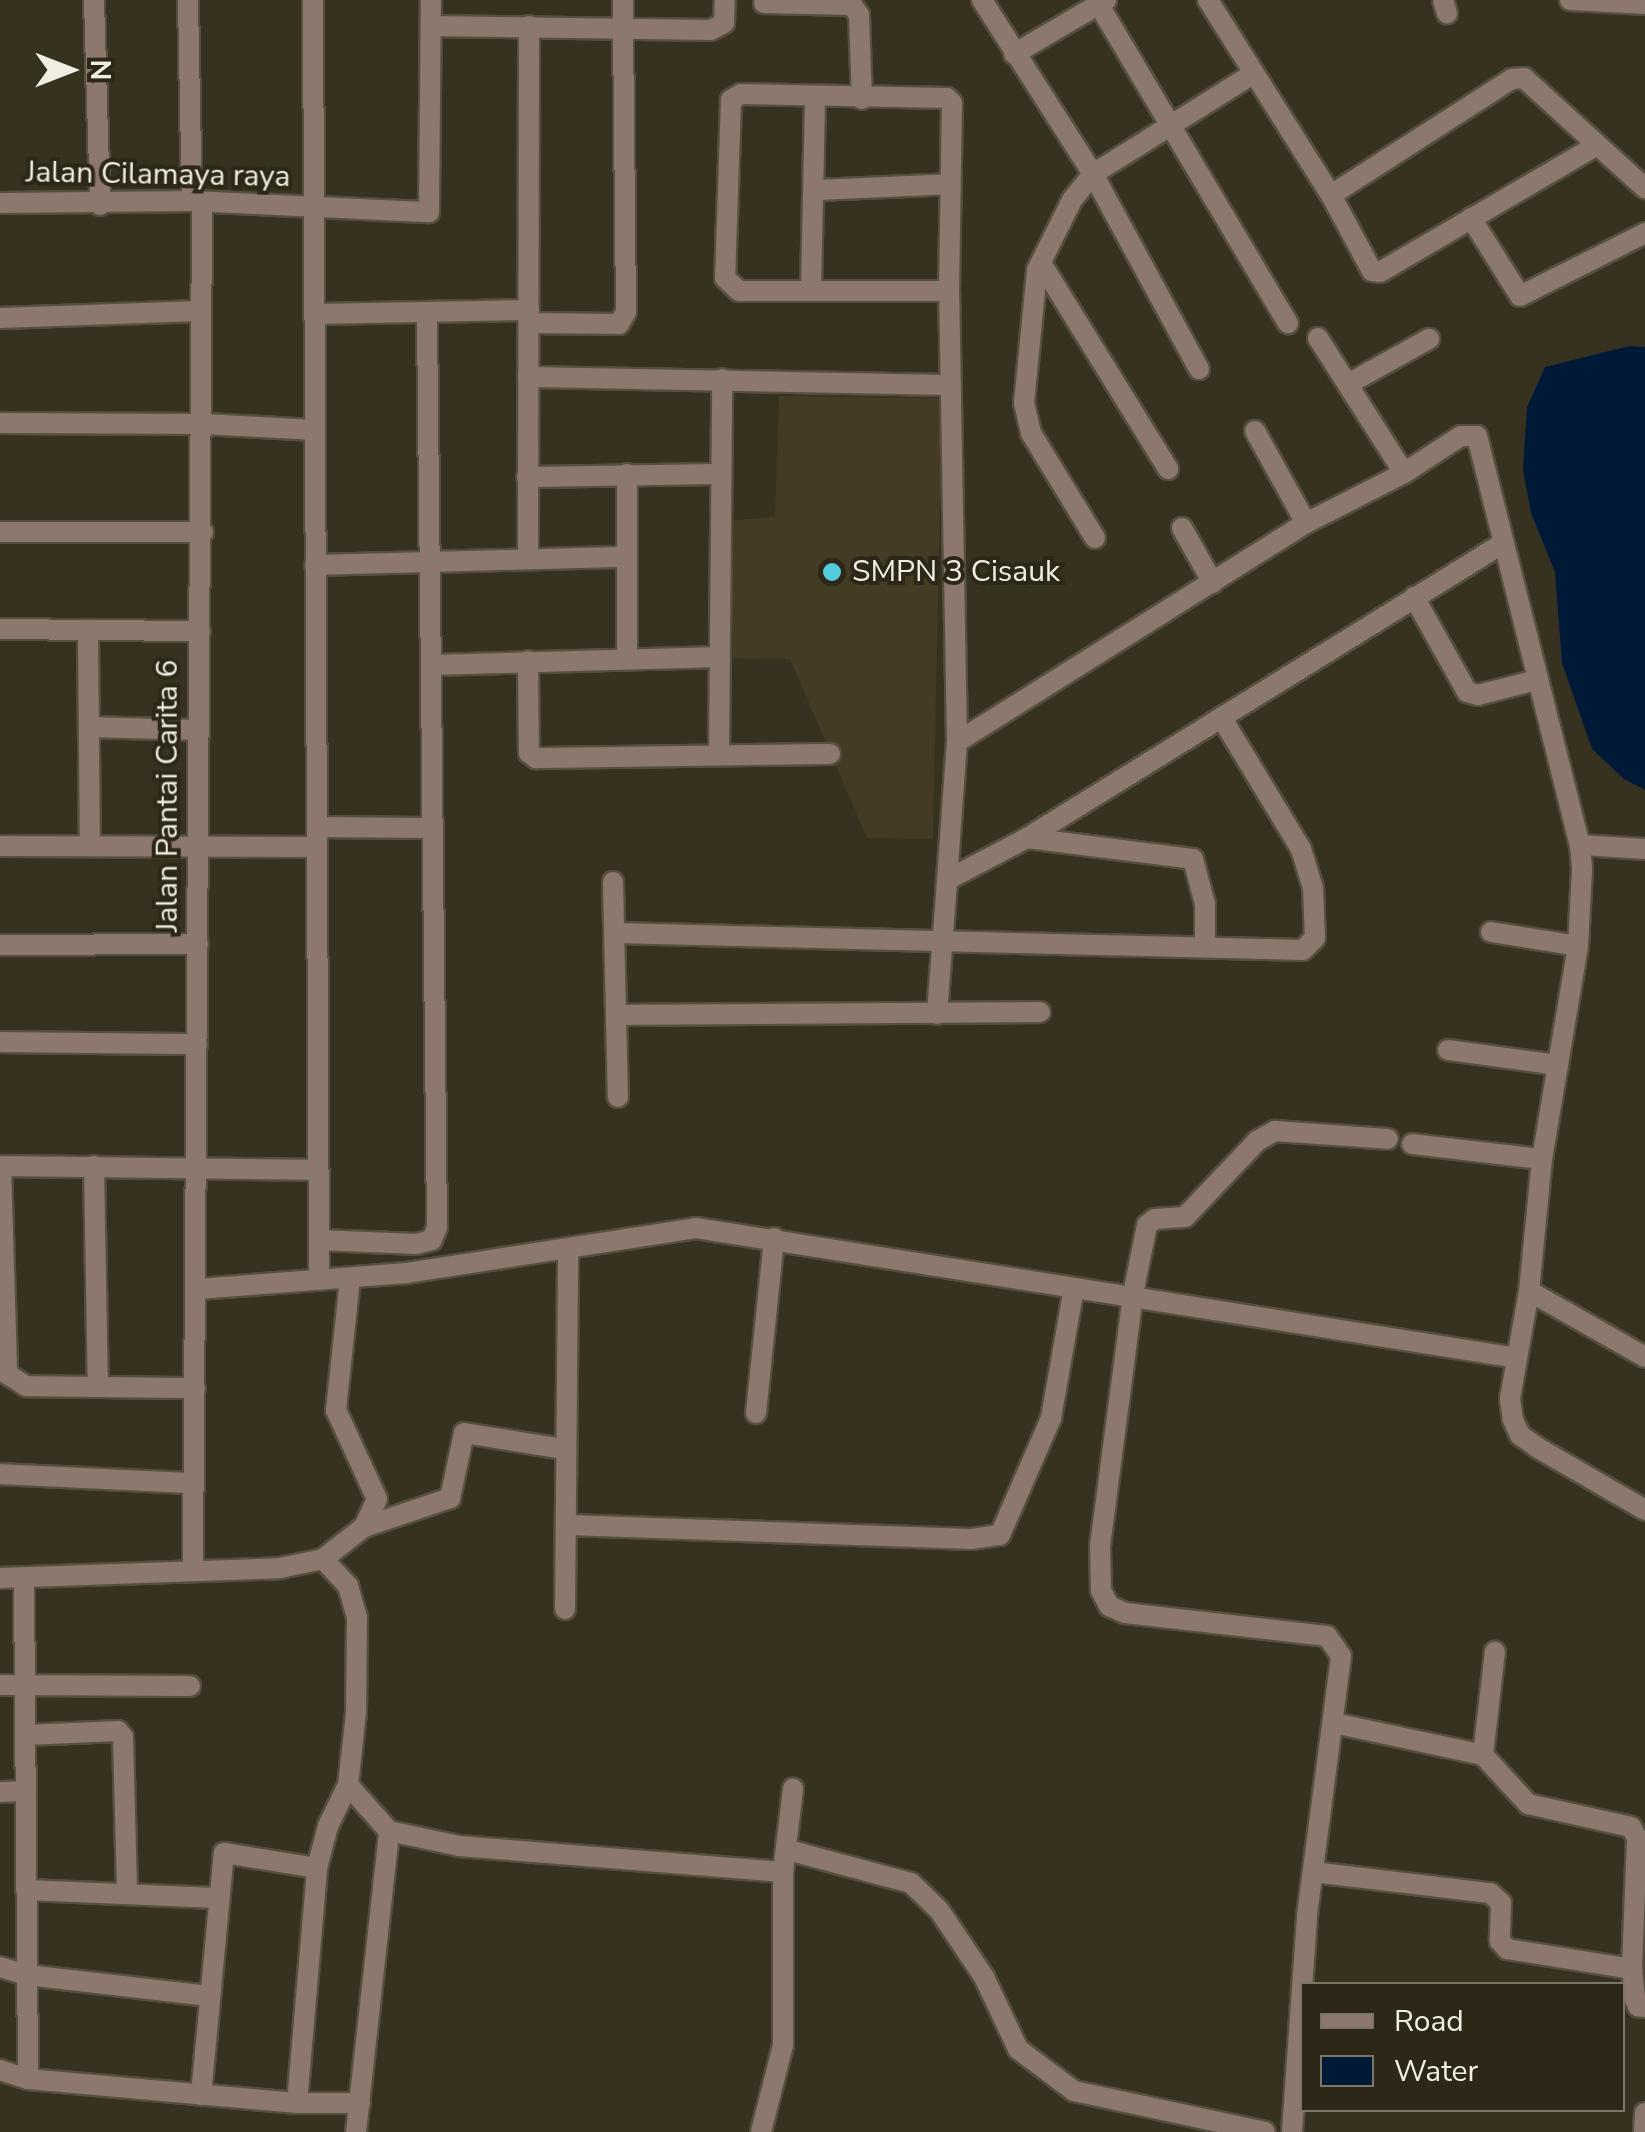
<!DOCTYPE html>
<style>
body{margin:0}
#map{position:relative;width:1645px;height:2132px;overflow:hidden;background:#373120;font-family:"Nunito Sans",sans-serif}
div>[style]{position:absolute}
.built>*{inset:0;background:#433b23}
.water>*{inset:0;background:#001936}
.roads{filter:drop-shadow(2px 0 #554f3f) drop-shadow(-2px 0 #554f3f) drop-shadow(0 2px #554f3f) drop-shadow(0 -2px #554f3f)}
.street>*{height:20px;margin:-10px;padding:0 10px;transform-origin:10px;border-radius:10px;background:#8c786d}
.dots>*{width:28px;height:28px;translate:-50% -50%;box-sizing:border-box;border:5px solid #2d2717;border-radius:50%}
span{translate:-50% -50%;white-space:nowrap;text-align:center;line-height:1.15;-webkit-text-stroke:8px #2d2717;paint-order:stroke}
.street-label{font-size:30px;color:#f1ede2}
.poi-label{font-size:30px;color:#f1ede2}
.left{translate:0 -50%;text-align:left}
.legend{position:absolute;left:1300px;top:1982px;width:325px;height:130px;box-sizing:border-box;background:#2d2717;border:2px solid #7b7668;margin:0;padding:12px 18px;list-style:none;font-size:30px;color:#f1ede2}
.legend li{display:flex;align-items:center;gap:20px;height:50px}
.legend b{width:50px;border:2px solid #7b7668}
.north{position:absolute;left:20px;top:20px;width:100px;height:100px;-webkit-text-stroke:8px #2d2717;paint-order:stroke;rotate:90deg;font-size:28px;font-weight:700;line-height:40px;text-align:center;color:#f1ede2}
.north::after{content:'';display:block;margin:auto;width:35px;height:45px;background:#f1ede2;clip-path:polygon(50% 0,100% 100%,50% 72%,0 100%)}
</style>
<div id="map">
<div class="built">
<div style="clip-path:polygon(779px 396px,942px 398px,933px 839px,867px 838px,790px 659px,726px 658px,723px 521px,775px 517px)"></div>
</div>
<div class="water">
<div style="clip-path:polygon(1629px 346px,1645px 347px,1645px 790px,1624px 779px,1592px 749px,1562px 663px,1555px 572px,1531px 513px,1523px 470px,1527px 407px,1545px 367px)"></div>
</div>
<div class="roads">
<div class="street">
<div style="left:94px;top:0;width:205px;rotate:88.3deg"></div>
<div style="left:188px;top:0;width:201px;rotate:88.9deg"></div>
<div style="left:313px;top:0;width:1280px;rotate:89.73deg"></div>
<div style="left:982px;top:0;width:206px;rotate:57.5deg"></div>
<div style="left:1093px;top:174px;width:189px;rotate:-32deg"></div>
<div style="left:1096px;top:0;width:376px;rotate:59.3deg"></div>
<div style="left:1208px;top:0;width:231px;rotate:57.8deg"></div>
<div style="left:1331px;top:195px;width:86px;rotate:61.7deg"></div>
<div style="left:1372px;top:271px;width:8px;rotate:7deg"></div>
<div style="left:1380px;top:272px;width:250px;rotate:-30.3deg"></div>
<div style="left:1443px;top:0;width:14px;rotate:73deg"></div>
<div style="left:1570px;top:0;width:75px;rotate:3.1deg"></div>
<div style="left:764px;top:3px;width:88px;rotate:1.3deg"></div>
<div style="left:852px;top:5px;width:12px;rotate:55deg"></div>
<div style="left:859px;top:15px;width:84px;rotate:88deg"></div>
<div style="left:431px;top:26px;width:280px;rotate:0.8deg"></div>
<div style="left:711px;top:30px;width:15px;rotate:-28deg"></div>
<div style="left:724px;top:23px;width:23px;rotate:-88deg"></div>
<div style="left:1014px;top:54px;width:107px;rotate:-30.4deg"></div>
<div style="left:815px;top:190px;width:135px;rotate:-2.5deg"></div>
<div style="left:1331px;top:195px;width:215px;rotate:-32.7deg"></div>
<div style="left:1512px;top:79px;width:12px;rotate:-5deg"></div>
<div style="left:1524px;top:78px;width:164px;rotate:42.3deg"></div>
<div style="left:0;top:203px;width:192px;rotate:-0.6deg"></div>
<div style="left:192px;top:201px;width:237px;rotate:2.7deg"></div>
<div style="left:429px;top:212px;width:212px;rotate:-89.5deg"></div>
<div style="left:1471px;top:218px;width:92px;rotate:57.9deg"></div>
<div style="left:1520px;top:296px;width:140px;rotate:-26.7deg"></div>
<div style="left:1041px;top:263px;width:242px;rotate:58.3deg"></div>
<div style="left:811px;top:290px;width:191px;rotate:-88.8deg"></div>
<div style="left:315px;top:314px;width:214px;rotate:-1.1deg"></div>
<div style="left:0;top:318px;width:200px;rotate:-2deg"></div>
<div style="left:529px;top:323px;width:90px;rotate:0.6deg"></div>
<div style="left:619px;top:324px;width:14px;rotate:-60deg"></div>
<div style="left:626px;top:312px;width:312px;rotate:-90.6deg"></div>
<div style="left:1318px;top:338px;width:160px;rotate:57.5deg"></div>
<div style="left:528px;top:377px;width:423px;rotate:1.1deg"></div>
<div style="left:1348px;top:384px;width:93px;rotate:-29.1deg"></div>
<div style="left:0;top:423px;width:204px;rotate:0.3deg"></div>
<div style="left:204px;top:424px;width:111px;rotate:3.1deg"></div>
<div style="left:1255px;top:431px;width:105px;rotate:61deg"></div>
<div style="left:527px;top:477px;width:193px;rotate:-0.9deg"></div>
<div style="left:1182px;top:528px;width:63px;rotate:60.6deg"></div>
<div style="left:0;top:532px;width:203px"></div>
<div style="left:1095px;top:538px;width:123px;rotate:-121.4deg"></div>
<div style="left:1031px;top:433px;width:31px;rotate:-103deg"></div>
<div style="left:1024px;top:403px;width:134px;rotate:-84.4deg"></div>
<div style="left:1037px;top:270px;width:78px;rotate:-63.4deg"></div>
<div style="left:1072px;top:200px;width:33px;rotate:-51deg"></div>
<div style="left:1093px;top:174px;width:222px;rotate:61.5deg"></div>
<div style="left:528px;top:559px;width:533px;rotate:-89.89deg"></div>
<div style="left:315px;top:565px;width:312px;rotate:-1.5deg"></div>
<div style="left:1414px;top:597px;width:109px;rotate:60.8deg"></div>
<div style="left:1467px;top:692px;width:11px;rotate:15deg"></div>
<div style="left:1478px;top:695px;width:61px;rotate:-14.3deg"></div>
<div style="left:0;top:629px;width:200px;rotate:0.6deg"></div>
<div style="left:88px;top:630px;width:215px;rotate:89.5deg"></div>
<div style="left:627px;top:656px;width:182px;rotate:-90deg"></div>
<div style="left:528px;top:661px;width:92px;rotate:89.4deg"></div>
<div style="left:529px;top:753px;width:9px;rotate:36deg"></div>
<div style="left:536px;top:758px;width:294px;rotate:-0.8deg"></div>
<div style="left:432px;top:665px;width:287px;rotate:-1.6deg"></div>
<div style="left:89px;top:727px;width:108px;rotate:1.6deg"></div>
<div style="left:957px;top:742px;width:412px;rotate:-32.1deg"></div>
<div style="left:1306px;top:523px;width:110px;rotate:-27deg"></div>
<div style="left:1404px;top:473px;width:68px;rotate:-33deg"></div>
<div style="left:1461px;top:436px;width:16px"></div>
<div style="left:1477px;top:436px;width:422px;rotate:75.9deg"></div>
<div style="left:1580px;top:845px;width:25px;rotate:85deg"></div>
<div style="left:1582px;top:870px;width:76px;rotate:93deg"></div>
<div style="left:1578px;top:946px;width:216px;rotate:99.6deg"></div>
<div style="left:1542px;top:1159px;width:133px;rotate:95.6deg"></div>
<div style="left:1529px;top:1291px;width:110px;rotate:100deg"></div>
<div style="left:1510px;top:1399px;width:21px;rotate:82deg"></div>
<div style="left:1513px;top:1420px;width:17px;rotate:65deg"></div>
<div style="left:1520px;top:1435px;width:22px;rotate:36deg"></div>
<div style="left:1538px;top:1448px;width:124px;rotate:30.1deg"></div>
<div style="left:719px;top:754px;width:375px;rotate:-89.5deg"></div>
<div style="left:317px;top:827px;width:113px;rotate:0.5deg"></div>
<div style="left:1027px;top:838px;width:167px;rotate:7.2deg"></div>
<div style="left:1193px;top:859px;width:47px;rotate:75.1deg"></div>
<div style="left:1205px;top:904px;width:43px;rotate:90deg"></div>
<div style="left:1580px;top:845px;width:65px;rotate:3.5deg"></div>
<div style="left:0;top:846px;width:316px;rotate:0.2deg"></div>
<div style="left:947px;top:880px;width:138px;rotate:-85.9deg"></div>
<div style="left:957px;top:742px;width:451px;rotate:-91deg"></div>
<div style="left:949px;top:291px;width:188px;rotate:-89.1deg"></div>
<div style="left:952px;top:103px;width:7px;rotate:-135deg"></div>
<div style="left:947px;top:98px;width:206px;rotate:-178.9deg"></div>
<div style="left:741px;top:94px;width:12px;rotate:149deg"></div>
<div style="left:731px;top:100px;width:178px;rotate:91.9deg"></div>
<div style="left:725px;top:278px;width:19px;rotate:43deg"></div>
<div style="left:739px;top:291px;width:210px"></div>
<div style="left:613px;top:882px;width:215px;rotate:88.7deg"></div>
<div style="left:1491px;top:932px;width:88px;rotate:9.1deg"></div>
<div style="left:615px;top:933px;width:688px;rotate:1.42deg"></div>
<div style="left:1303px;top:950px;width:17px;rotate:-45deg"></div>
<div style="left:1315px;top:938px;width:50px;rotate:-92.3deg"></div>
<div style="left:1313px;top:888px;width:41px;rotate:-107.1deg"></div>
<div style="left:1301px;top:849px;width:154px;rotate:-121.2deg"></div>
<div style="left:0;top:945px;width:198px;rotate:-0.3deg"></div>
<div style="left:937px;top:1014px;width:134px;rotate:-85.7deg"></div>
<div style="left:947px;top:880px;width:90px;rotate:-27.7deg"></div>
<div style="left:1027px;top:838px;width:559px;rotate:-31.76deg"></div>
<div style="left:618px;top:1015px;width:422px;rotate:-0.4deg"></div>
<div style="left:0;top:1042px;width:197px;rotate:0.6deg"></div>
<div style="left:1448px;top:1050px;width:111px;rotate:7.8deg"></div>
<div style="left:1412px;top:1144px;width:131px;rotate:6.6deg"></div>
<div style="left:0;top:1166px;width:317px;rotate:0.7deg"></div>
<div style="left:1px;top:1166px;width:208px;rotate:88.3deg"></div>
<div style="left:7px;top:1374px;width:22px;rotate:32deg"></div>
<div style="left:26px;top:1386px;width:169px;rotate:0.7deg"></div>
<div style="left:94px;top:1166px;width:221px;rotate:89deg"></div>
<div style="left:319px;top:1240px;width:97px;rotate:2.4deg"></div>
<div style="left:416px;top:1244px;width:16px;rotate:-14deg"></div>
<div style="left:432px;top:1240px;width:14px;rotate:-69deg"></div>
<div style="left:437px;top:1227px;width:914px;rotate:-90.63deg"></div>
<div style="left:350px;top:1279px;width:132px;rotate:96.1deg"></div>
<div style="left:336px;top:1410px;width:98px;rotate:65.3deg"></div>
<div style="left:377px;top:1499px;width:31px;rotate:115deg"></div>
<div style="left:198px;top:1289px;width:209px;rotate:-4.4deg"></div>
<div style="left:406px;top:1273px;width:293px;rotate:-8.8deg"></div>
<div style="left:696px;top:1228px;width:831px;rotate:9deg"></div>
<div style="left:1529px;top:1291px;width:133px;rotate:29.6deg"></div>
<div style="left:756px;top:1413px;width:176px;rotate:-84.1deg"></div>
<div style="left:0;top:1474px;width:190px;rotate:2.7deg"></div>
<div style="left:568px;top:1525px;width:403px;rotate:2deg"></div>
<div style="left:971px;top:1539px;width:29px;rotate:-8deg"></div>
<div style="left:1000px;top:1535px;width:128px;rotate:-66.4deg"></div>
<div style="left:1051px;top:1418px;width:132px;rotate:-80deg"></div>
<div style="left:323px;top:1559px;width:52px;rotate:-38deg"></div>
<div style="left:364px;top:1527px;width:91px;rotate:-18.6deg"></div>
<div style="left:450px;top:1498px;width:66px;rotate:-77.8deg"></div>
<div style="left:464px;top:1433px;width:100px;rotate:9.2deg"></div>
<div style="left:193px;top:1569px;width:1368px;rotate:-89.62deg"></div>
<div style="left:0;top:1578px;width:280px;rotate:-2deg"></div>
<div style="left:280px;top:1568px;width:44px;rotate:-11.8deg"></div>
<div style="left:323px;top:1559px;width:37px;rotate:47deg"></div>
<div style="left:348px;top:1586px;width:33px;rotate:74deg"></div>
<div style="left:357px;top:1618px;width:95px;rotate:90.6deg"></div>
<div style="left:356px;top:1713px;width:72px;rotate:96.3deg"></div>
<div style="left:348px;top:1785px;width:62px;rotate:48.3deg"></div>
<div style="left:389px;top:1831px;width:72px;rotate:12.1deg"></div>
<div style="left:459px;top:1846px;width:325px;rotate:4.6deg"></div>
<div style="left:24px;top:1578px;width:501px;rotate:89.54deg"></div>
<div style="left:565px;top:1609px;width:360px;rotate:-89.5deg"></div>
<div style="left:0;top:1685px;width:190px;rotate:0.3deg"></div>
<div style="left:1334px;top:1723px;width:152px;rotate:12.1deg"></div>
<div style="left:1483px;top:1755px;width:67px;rotate:47.4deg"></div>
<div style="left:1528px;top:1804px;width:106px;rotate:12.6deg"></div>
<div style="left:1631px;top:1827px;width:13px;rotate:61deg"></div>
<div style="left:1637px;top:1838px;width:131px;rotate:92.2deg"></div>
<div style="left:1632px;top:1969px;width:30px;rotate:84deg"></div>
<div style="left:1635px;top:1999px;width:8px;rotate:67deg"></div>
<div style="left:1638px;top:2006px;width:7px;rotate:8deg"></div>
<div style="left:25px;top:1735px;width:93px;rotate:-2.5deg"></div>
<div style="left:118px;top:1731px;width:8px;rotate:50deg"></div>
<div style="left:123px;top:1737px;width:155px;rotate:88.5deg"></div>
<div style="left:1483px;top:1755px;width:104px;rotate:-83.4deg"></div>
<div style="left:0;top:1792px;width:25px;rotate:-2deg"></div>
<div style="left:788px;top:1850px;width:127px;rotate:15deg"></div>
<div style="left:911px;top:1883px;width:39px;rotate:44deg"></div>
<div style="left:939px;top:1910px;width:81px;rotate:56.1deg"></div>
<div style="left:984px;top:1977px;width:80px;rotate:64.7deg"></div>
<div style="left:1018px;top:2049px;width:70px;rotate:36.9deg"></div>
<div style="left:1074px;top:2091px;width:195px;rotate:12.1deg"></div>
<div style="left:1313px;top:1872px;width:178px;rotate:6.8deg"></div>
<div style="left:1490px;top:1893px;width:15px;rotate:42deg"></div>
<div style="left:1501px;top:1903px;width:38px;rotate:92deg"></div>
<div style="left:1500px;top:1941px;width:11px;rotate:49deg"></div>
<div style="left:1507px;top:1949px;width:127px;rotate:9.1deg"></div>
<div style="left:26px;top:1890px;width:192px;rotate:2.4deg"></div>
<div style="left:0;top:1967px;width:28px;rotate:17deg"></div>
<div style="left:27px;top:1975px;width:183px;rotate:6.6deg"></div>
<div style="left:0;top:2070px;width:29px;rotate:18deg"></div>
<div style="left:28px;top:2079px;width:270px;rotate:5.1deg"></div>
<div style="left:297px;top:2103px;width:63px"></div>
<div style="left:201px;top:2095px;width:243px;rotate:-84.6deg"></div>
<div style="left:224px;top:1853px;width:94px;rotate:9.2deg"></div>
<div style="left:297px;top:2103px;width:236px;rotate:-85.1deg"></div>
<div style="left:317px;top:1868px;width:43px;rotate:-75.3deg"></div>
<div style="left:328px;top:1826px;width:46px;rotate:-64deg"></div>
<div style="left:356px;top:2132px;width:303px;rotate:-83.7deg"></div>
<div style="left:761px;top:2132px;width:90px;rotate:-75.8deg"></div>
<div style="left:783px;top:2045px;width:173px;rotate:-90deg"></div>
<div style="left:783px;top:1872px;width:84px;rotate:-83.1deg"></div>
<div style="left:1292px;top:2132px;width:218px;rotate:-86deg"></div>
<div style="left:1307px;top:1915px;width:261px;rotate:-82.5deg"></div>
<div style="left:1341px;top:1656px;width:24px;rotate:-125deg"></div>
<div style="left:1327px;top:1636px;width:203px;rotate:-173.5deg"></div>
<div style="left:1125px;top:1613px;width:17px;rotate:-156deg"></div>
<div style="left:1109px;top:1606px;width:18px;rotate:-117deg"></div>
<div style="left:1101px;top:1590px;width:44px;rotate:-91.3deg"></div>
<div style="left:1100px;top:1546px;width:254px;rotate:-82.5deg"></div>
<div style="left:1133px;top:1294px;width:70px;rotate:-78.5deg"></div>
<div style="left:1147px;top:1225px;width:10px;rotate:-37deg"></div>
<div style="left:1155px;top:1219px;width:30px;rotate:-4deg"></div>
<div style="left:1185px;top:1217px;width:105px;rotate:-46.5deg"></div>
<div style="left:1257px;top:1141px;width:21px;rotate:-29deg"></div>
<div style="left:1275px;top:1131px;width:113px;rotate:4deg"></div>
<div style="left:1644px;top:2132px;width:19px;rotate:-87deg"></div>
</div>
</div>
<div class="dots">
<div style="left:832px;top:572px;background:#52cbda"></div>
</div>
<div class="street-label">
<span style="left:158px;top:175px;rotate:1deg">Jalan Cilamaya raya</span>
<span style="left:168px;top:796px;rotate:-90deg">Jalan Pantai Carita 6</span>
</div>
<div class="poi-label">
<span class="left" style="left:852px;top:572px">SMPN 3 Cisauk</span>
</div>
<ul class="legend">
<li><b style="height:12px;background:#8c786d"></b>Road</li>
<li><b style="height:28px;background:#001936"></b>Water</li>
</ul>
<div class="north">N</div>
</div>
